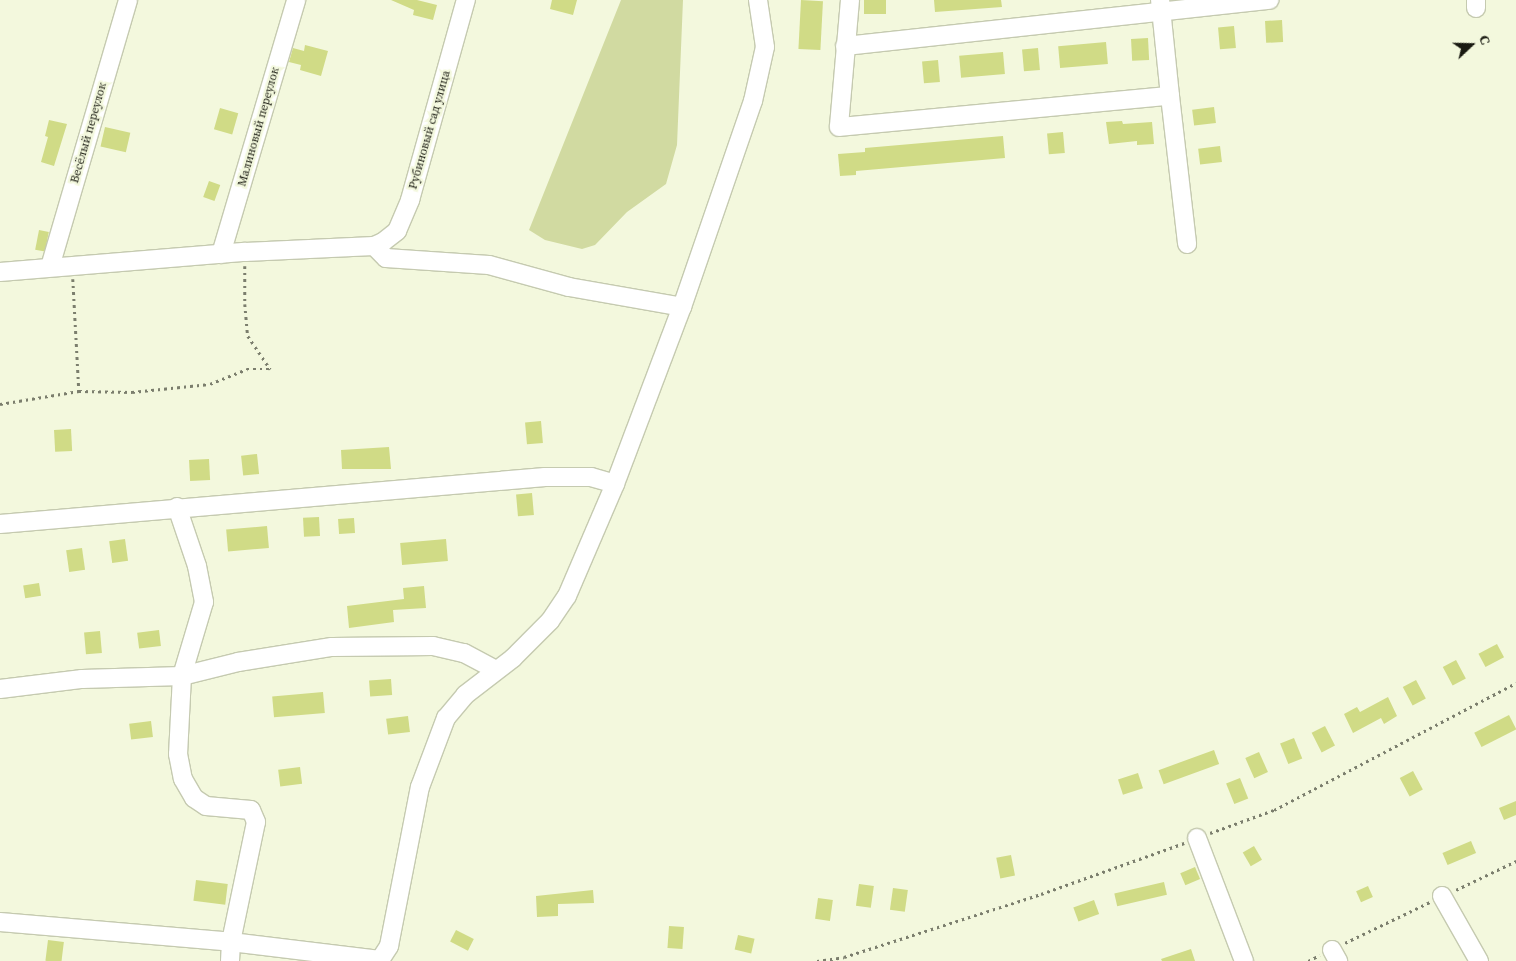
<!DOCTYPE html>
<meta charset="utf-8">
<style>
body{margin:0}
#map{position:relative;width:1516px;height:961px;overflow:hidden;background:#f3f8dd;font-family:"Source Serif 4",serif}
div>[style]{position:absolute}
.green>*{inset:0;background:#d1daa1}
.building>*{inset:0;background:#d0db86;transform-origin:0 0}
.path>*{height:2.5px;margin-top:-1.25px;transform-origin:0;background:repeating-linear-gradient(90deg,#7b7e6d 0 2.5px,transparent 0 6.5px)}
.roads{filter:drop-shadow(1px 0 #c5cab0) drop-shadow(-1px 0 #c5cab0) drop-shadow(0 1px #c5cab0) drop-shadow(0 -1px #c5cab0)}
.minor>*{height:18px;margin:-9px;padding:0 9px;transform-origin:9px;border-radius:9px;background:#fff}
span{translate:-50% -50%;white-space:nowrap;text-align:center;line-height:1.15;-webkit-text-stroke:4.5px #f3f8dd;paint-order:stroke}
.street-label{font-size:12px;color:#191a11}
.north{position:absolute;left:1446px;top:20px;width:50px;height:50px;-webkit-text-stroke:4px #f3f8dd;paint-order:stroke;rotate:69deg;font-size:14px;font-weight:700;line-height:20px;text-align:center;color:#191a11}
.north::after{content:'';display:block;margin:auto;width:18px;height:22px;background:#191a11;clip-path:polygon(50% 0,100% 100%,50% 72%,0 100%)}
</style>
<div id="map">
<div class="green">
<div style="clip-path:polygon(621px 0,683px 0,677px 145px,666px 184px,627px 212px,595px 245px,582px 249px,545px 240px,529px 230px)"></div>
</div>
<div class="building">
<div style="clip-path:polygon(391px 0,417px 0,437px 5px,433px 20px,413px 15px,414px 10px)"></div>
<div style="clip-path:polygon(552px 0,577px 0,573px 15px,550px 9px)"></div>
<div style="left:801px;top:0;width:22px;height:49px;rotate:3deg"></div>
<div style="left:864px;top:0;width:22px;height:14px"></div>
<div style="clip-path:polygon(934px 0,1001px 0,1002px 7px,935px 12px)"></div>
<div style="left:1282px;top:20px;width:22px;height:17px;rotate:87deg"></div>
<div style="left:1234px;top:26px;width:22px;height:16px;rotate:85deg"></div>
<div style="left:1148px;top:38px;width:22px;height:17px;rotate:87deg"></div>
<div style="left:1106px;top:42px;width:22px;height:48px;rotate:85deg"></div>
<div style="clip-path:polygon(305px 45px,328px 51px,321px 76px,300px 70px,301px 65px,289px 62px,293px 48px,304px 51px)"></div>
<div style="left:1038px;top:48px;width:22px;height:16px;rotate:85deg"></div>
<div style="left:1003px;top:52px;width:22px;height:44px;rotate:85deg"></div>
<div style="left:938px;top:60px;width:22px;height:16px;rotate:85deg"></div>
<div style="left:1214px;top:107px;width:16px;height:22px;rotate:83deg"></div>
<div style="left:220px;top:108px;width:19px;height:22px;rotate:16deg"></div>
<div style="clip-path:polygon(49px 120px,67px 124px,54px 166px,41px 162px,48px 137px,45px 136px)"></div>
<div style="clip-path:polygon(1122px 121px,1123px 124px,1152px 122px,1154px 144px,1137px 145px,1137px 141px,1109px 144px,1106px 122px)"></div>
<div style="left:105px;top:127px;width:26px;height:20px;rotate:13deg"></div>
<div style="left:1063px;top:132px;width:21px;height:16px;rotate:85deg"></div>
<div style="clip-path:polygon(1003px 136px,1005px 158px,856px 171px,856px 175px,840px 176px,838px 154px,865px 152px,865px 148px)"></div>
<div style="left:1220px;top:146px;width:16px;height:22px;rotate:83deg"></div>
<div style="left:209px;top:181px;width:12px;height:17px;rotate:20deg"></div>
<div style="left:39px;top:230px;width:10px;height:20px;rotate:11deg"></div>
<div style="left:541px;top:421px;width:22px;height:16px;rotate:85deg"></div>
<div style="left:71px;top:429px;width:22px;height:17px;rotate:87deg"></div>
<div style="clip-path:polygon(389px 447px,391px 469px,342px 469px,341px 450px)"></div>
<div style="left:257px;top:454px;width:20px;height:16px;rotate:84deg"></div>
<div style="left:209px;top:459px;width:21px;height:20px;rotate:87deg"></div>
<div style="left:532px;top:493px;width:22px;height:16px;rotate:85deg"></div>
<div style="left:319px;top:517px;width:19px;height:16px;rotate:87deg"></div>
<div style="left:354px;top:518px;width:15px;height:16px;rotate:86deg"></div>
<div style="left:267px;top:526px;width:22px;height:41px;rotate:85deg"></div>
<div style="left:125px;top:539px;width:22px;height:16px;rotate:82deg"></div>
<div style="left:446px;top:539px;width:22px;height:46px;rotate:85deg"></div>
<div style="left:82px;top:548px;width:22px;height:16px;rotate:82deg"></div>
<div style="left:39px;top:583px;width:13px;height:16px;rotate:81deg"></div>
<div style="clip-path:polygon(424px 586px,426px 608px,393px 610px,394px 622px,349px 628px,347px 606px,404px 599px,403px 588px)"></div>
<div style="left:159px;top:630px;width:16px;height:22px;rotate:83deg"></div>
<div style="left:100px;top:631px;width:22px;height:16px;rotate:85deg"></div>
<div style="left:1497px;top:644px;width:15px;height:21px;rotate:62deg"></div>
<div style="left:1456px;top:660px;width:21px;height:15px;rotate:62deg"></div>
<div style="left:391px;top:679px;width:16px;height:22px;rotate:86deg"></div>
<div style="left:1416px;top:680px;width:21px;height:15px;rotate:62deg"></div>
<div style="left:323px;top:692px;width:21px;height:51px;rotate:85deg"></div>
<div style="clip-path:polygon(1388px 697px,1397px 716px,1384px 724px,1381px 718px,1353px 733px,1344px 714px,1357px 707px,1360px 712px)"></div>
<div style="left:1509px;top:715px;width:16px;height:39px;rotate:63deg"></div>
<div style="left:408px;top:716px;width:16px;height:22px;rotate:83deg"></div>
<div style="left:151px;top:721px;width:16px;height:22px;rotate:83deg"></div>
<div style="left:1325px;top:726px;width:22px;height:15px;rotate:63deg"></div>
<div style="left:1294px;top:738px;width:22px;height:15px;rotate:68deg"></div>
<div style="left:1214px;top:750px;width:15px;height:59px;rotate:70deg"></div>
<div style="left:1259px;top:752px;width:22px;height:15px;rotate:66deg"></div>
<div style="left:300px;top:767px;width:17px;height:22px;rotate:83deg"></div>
<div style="left:1413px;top:771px;width:21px;height:15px;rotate:62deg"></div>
<div style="left:1138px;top:773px;width:16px;height:21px;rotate:72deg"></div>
<div style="left:1240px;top:778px;width:22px;height:15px;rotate:68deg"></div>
<div style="clip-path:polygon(1516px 801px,1516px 815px,1504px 820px,1499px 808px)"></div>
<div style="left:1471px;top:841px;width:13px;height:31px;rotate:67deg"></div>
<div style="left:1254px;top:846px;width:16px;height:13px;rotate:60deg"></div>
<div style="left:1011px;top:855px;width:21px;height:15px;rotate:79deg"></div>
<div style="left:1195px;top:867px;width:13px;height:16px;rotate:67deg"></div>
<div style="left:196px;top:880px;width:32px;height:21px;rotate:7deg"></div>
<div style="left:1164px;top:882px;width:13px;height:51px;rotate:77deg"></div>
<div style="left:859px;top:884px;width:15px;height:22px;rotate:8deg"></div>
<div style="left:1368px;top:886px;width:12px;height:13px;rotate:66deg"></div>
<div style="left:893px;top:888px;width:15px;height:22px;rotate:8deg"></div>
<div style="clip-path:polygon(593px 890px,594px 903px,558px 904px,558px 916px,537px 917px,536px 896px)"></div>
<div style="left:818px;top:898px;width:15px;height:21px;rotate:8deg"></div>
<div style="left:1094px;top:900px;width:15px;height:22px;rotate:70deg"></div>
<div style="left:669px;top:926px;width:15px;height:22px;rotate:4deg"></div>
<div style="left:456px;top:930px;width:20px;height:13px;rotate:27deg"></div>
<div style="left:738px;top:935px;width:17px;height:15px;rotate:13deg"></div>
<div style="left:48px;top:940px;width:16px;height:21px;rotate:7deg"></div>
<div style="clip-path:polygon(1191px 949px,1195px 961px,1162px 961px,1161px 959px)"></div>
</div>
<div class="path">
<div style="left:245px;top:266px;width:38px;rotate:90deg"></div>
<div style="left:245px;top:304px;width:32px;rotate:85deg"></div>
<div style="left:248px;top:336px;width:40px;rotate:56deg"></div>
<div style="left:73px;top:279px;width:112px;rotate:86.9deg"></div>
<div style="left:0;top:404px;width:80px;rotate:-9.3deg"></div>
<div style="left:79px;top:391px;width:53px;rotate:1.1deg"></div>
<div style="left:132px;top:392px;width:78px;rotate:-5.9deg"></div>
<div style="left:210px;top:384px;width:40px;rotate:-22deg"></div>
<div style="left:247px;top:369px;width:23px"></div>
<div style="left:1210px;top:833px;width:68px;rotate:-19.8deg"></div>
<div style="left:1274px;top:810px;width:273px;rotate:-27.7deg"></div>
<div style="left:1456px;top:890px;width:67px;rotate:-25.8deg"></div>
<div style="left:1345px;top:943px;width:94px;rotate:-25.8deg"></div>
<div style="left:817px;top:961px;width:27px;rotate:-8deg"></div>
<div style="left:844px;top:957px;width:207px;rotate:-17.7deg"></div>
<div style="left:1041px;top:894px;width:152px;rotate:-19.6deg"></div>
<div style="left:1308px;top:961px;width:13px;rotate:-27deg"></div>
</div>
<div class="roads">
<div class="minor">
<div style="left:850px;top:0;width:127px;rotate:95deg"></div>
<div style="left:839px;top:127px;width:332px;rotate:-5.4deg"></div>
<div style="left:1170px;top:96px;width:97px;rotate:-95.9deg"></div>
<div style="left:1476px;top:0;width:8px;rotate:90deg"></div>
<div style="left:845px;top:46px;width:427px;rotate:-6.2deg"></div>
<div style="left:1170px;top:96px;width:149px;rotate:83.4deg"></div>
<div style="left:374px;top:246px;width:17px;rotate:45deg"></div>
<div style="left:386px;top:258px;width:103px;rotate:3.9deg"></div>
<div style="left:489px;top:265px;width:83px;rotate:15.4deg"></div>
<div style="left:569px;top:287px;width:115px;rotate:10deg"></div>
<div style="left:221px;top:254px;width:265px;rotate:-73.5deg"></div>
<div style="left:50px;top:267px;width:278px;rotate:-73.7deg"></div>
<div style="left:0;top:272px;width:246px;rotate:-4.7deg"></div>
<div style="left:245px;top:252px;width:129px;rotate:-2.7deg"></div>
<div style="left:374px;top:246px;width:10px;rotate:-24deg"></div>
<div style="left:383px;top:242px;width:18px;rotate:-38deg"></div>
<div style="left:397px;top:231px;width:34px;rotate:-67deg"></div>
<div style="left:410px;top:200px;width:208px;rotate:-74.4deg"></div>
<div style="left:177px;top:507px;width:62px;rotate:71.3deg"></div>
<div style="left:197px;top:566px;width:37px;rotate:79deg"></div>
<div style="left:204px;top:602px;width:77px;rotate:106.6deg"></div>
<div style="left:182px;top:676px;width:78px;rotate:92.9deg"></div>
<div style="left:178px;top:754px;width:25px;rotate:79deg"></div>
<div style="left:183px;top:779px;width:22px;rotate:60deg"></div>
<div style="left:194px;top:798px;width:14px;rotate:34deg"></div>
<div style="left:206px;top:806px;width:45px;rotate:5.1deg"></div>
<div style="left:251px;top:810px;width:13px;rotate:67deg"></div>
<div style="left:256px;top:822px;width:123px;rotate:101.8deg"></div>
<div style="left:231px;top:942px;width:19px;rotate:93deg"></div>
<div style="left:0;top:524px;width:547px;rotate:-4.93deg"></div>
<div style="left:545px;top:477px;width:46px"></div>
<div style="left:591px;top:477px;width:25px;rotate:16deg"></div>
<div style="left:0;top:689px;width:83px;rotate:-7deg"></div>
<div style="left:82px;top:679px;width:100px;rotate:-1.7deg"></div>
<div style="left:182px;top:676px;width:58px;rotate:-14deg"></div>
<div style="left:238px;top:662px;width:95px;rotate:-9.1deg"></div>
<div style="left:332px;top:647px;width:101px;rotate:-0.6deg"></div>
<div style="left:433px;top:646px;width:32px;rotate:13deg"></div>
<div style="left:464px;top:653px;width:36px;rotate:28deg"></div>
<div style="left:1197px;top:838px;width:132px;rotate:69.1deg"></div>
<div style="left:1442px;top:896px;width:75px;rotate:60.4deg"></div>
<div style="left:0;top:922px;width:232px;rotate:4.9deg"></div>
<div style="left:231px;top:942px;width:150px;rotate:6.9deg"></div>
<div style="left:380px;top:960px;width:17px;rotate:-57deg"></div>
<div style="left:389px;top:946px;width:162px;rotate:-79deg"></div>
<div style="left:420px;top:787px;width:74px;rotate:-69.4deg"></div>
<div style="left:446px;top:718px;width:30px;rotate:-50deg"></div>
<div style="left:465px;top:695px;width:61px;rotate:-37.6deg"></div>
<div style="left:513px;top:658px;width:52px;rotate:-45deg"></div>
<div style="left:550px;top:621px;width:30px;rotate:-56deg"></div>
<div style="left:567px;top:596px;width:122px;rotate:-66.8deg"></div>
<div style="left:615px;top:484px;width:189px;rotate:-69.3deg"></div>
<div style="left:682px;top:307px;width:218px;rotate:-71deg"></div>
<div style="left:753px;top:101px;width:55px;rotate:-77.5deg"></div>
<div style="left:765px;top:47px;width:48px;rotate:-98.5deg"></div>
<div style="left:1332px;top:950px;width:13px;rotate:61deg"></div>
</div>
</div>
<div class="street-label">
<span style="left:259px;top:127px;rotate:-74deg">Малиновый переулок</span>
<span style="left:430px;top:130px;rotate:-74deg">Рубиновый сад улица</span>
<span style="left:89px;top:133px;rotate:-74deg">Весёлый переулок</span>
</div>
<div class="north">С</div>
</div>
